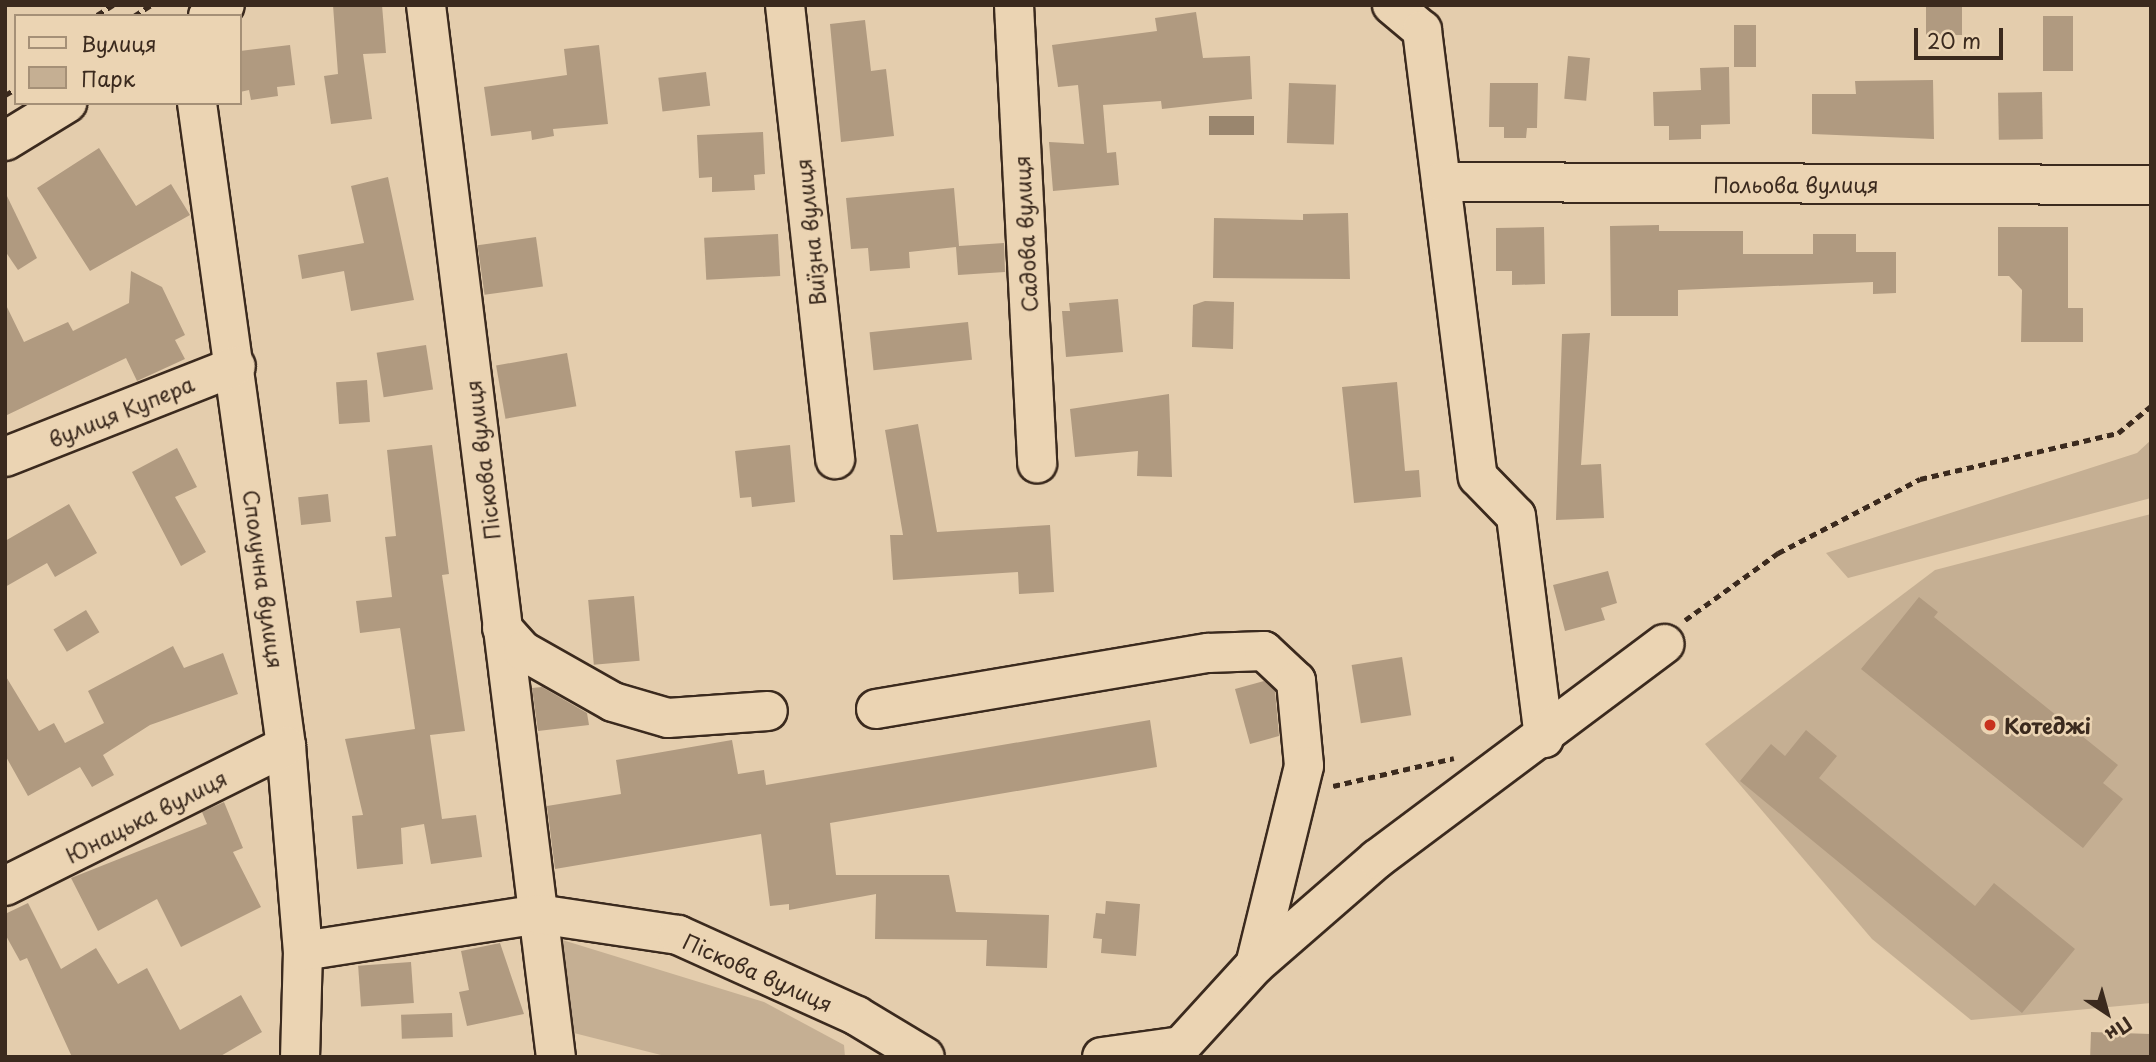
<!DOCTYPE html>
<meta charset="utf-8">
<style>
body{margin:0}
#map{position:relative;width:2156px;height:1062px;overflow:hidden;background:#e4cdad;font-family:"Playpen Sans",sans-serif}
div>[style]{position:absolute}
.green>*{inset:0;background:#c5af93}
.water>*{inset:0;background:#9a866e;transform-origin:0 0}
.building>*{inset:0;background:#b09a80;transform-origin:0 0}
.path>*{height:4.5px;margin-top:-2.25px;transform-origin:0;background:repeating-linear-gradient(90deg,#3b2a1e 0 7px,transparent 0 12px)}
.roads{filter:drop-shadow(2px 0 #3b2a1e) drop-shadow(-2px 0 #3b2a1e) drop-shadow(0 2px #3b2a1e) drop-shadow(0 -2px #3b2a1e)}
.minor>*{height:38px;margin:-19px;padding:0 19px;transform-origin:19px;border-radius:19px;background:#ebd4b3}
.dots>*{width:19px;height:19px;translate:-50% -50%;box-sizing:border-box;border:4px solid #ebd4b3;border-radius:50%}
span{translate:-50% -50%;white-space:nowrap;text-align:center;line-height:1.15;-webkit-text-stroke:5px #ebd4b3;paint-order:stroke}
.street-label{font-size:21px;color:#3b2a1e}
.poi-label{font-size:21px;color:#3b2a1e;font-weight:700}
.left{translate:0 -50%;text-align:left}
.frame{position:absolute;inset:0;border:7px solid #3b2a1e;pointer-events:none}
.legend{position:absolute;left:14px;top:14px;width:228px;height:91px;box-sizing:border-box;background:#ebd4b3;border:2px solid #a59077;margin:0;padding:9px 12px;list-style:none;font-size:21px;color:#3b2a1e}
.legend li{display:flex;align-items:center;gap:14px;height:35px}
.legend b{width:35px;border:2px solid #a59077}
.north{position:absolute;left:2072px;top:978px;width:70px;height:70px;-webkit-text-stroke:5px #ebd4b3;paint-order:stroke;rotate:144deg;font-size:19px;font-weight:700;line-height:28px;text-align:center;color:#3b2a1e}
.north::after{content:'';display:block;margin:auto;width:24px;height:32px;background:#3b2a1e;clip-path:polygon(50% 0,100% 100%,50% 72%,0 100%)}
.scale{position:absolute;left:1914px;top:28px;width:89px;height:32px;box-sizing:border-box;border:4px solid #3b2a1e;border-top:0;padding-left:9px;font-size:21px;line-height:24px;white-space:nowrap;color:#3b2a1e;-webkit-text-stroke:5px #ebd4b3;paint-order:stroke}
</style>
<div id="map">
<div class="green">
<div style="clip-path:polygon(2151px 440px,2151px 498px,1848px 578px,1826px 553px,2137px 453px)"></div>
<div style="clip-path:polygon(2151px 514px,2151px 1003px,1971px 1020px,1872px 939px,1705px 744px,1935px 570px)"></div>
<div style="clip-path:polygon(543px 934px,764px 1002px,844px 1045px,845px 1057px,669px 1057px,554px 1028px)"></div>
</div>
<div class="water">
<div style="left:1254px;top:116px;width:19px;height:45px;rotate:90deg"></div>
</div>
<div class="building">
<div style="clip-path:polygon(333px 5px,382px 5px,386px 53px,363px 54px,372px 119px,331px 124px,324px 76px,338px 74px)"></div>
<div style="left:1926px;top:5px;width:36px;height:30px"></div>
<div style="clip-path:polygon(1196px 12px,1203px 58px,1250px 56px,1252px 99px,1162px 109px,1161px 101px,1103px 105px,1107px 153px,1116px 152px,1119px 185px,1053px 191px,1049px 142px,1084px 144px,1078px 85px,1058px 87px,1052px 45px,1157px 31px,1155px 18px)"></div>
<div style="left:2043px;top:16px;width:30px;height:55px"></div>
<div style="clip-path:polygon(865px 20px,871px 71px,886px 69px,894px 136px,841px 142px,830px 24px)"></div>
<div style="left:1734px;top:25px;width:22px;height:42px"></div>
<div style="clip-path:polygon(290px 45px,295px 85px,277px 87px,278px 96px,251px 100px,249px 90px,240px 92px,240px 51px)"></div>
<div style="clip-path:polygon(599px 45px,608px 124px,553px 129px,554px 136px,532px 140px,531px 131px,491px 136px,484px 87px,567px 75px,564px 49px)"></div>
<div style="left:1568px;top:56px;width:22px;height:43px;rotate:5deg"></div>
<div style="clip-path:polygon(1729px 67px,1730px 124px,1701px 125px,1701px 139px,1669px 140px,1669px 126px,1654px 126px,1653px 92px,1701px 90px,1700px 68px)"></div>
<div style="left:706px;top:72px;width:34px;height:48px;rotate:83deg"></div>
<div style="clip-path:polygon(1933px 80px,1934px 139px,1812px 134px,1812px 94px,1856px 94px,1855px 81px)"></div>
<div style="left:1289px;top:83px;width:47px;height:60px;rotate:2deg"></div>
<div style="clip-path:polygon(1490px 83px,1538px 83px,1537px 128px,1527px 128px,1526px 138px,1504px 138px,1504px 127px,1489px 127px)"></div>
<div style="left:2042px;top:92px;width:47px;height:44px;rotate:89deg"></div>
<div style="clip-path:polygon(763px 132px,765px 174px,754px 175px,755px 190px,712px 192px,712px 177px,699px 178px,697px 135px)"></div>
<div style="clip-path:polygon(99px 148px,136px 206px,171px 184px,190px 215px,90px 271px,37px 188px)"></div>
<div style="clip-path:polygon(388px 177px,414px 300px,351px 311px,344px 271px,302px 279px,298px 255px,364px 243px,351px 186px)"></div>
<div style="clip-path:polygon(954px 188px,959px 246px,1004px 243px,1005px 272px,958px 275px,956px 247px,909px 252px,910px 268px,870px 271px,868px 248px,851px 249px,846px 198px)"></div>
<div style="clip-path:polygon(5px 192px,37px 258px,18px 270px,5px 251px)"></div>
<div style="clip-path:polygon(1348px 213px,1350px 279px,1213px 278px,1214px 218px,1303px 220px,1303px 214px)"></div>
<div style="clip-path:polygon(1659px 225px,1659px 231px,1743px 231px,1743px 254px,1813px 254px,1813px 234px,1856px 234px,1856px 252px,1896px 252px,1896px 293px,1873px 294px,1873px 282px,1678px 290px,1678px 316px,1611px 316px,1610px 226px)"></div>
<div style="clip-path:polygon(1544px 227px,1545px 284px,1512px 285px,1512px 271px,1496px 271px,1496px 228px)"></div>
<div style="clip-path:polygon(1998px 227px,2068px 227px,2068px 308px,2083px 308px,2083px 342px,2021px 342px,2022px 290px,2009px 276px,1998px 276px)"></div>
<div style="left:778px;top:234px;width:42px;height:74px;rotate:87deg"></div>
<div style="left:536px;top:237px;width:50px;height:59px;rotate:82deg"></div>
<div style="clip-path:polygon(131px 271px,162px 287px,185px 335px,175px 340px,185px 359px,137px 381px,126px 358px,5px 416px,5px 303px,24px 342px,68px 322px,73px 331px,129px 303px)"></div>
<div style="clip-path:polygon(1118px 299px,1123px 352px,1066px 357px,1062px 311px,1070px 311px,1069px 303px)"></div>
<div style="clip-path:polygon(1205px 301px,1234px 302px,1233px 349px,1192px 347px,1193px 305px)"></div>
<div style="left:968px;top:322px;width:38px;height:99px;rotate:84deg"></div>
<div style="clip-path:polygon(1590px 333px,1581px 465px,1601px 464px,1604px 518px,1556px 520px,1562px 334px)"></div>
<div style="left:426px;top:345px;width:45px;height:50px;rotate:81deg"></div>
<div style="left:567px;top:353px;width:54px;height:72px;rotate:80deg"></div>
<div style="left:367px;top:380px;width:42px;height:31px;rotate:86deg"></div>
<div style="clip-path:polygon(1397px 382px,1405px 471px,1419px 470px,1421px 497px,1354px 503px,1342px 387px)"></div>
<div style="clip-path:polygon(1169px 394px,1172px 477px,1137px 476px,1138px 451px,1075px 457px,1070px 409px)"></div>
<div style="clip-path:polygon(918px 424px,937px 532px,1050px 525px,1054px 592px,1019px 594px,1018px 572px,893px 580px,890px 535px,903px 535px,885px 430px)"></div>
<div style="clip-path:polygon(432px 445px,449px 574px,442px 575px,465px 731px,430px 735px,442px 819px,476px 815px,482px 857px,431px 864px,424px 824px,401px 828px,403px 864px,357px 869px,352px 816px,363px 815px,345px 739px,415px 729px,400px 628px,360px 633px,356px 601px,392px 597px,385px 537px,396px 536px,387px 450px)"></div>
<div style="clip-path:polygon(790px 445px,795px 502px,752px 507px,751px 497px,740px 498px,735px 451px)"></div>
<div style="clip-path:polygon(177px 448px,197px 487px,175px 497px,206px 552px,181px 566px,132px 472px)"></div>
<div style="left:328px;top:494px;width:28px;height:30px;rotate:84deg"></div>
<div style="clip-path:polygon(69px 504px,97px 553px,55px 577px,47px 563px,5px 587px,5px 541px)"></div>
<div style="clip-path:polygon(1608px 571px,1617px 603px,1601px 608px,1605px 620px,1565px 631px,1553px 585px)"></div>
<div style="left:634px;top:596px;width:65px;height:46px;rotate:85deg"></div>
<div style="clip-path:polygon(1919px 597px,1938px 612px,1934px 617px,2118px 765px,2103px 783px,2123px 799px,2083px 848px,1861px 669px)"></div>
<div style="left:86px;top:610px;width:26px;height:38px;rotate:59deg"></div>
<div style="clip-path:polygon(173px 646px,184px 668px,223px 653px,238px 694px,150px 725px,103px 755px,114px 775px,92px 787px,80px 767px,28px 796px,5px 755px,5px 675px,39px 731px,54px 723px,65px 743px,104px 723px,88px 691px)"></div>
<div style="left:1402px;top:657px;width:59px;height:51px;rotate:81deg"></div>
<div style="clip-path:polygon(1264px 681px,1275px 691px,1279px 736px,1250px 744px,1235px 689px)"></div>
<div style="clip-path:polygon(542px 687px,587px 713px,589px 725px,538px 731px,532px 688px)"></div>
<div style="clip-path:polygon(1150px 720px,1157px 767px,830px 823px,836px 875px,949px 875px,956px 912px,1049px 915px,1047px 968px,986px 966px,987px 940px,875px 939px,876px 894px,789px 910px,789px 904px,770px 906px,761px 834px,555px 869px,547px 806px,621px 794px,616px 760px,732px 740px,738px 774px,764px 770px,766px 785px)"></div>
<div style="clip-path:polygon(1806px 730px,1837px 756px,1819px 778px,1975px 906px,1994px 883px,2075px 949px,2022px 1013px,1740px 781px,1771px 744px,1785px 756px)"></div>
<div style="clip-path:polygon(224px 802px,243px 848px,233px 852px,261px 907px,181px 947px,157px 899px,98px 931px,71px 878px,207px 824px,202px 812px)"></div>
<div style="clip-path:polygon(1106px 901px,1140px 904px,1136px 956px,1101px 953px,1102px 939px,1093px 938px,1096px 913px,1105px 914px)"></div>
<div style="clip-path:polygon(28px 903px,61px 969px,96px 948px,118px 984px,147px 968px,180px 1030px,241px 995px,262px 1032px,219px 1057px,72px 1057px,27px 958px,20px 961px,5px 934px,5px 914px)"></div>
<div style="clip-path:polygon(500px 943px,524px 1014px,467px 1026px,459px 992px,469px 990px,461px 951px)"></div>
<div style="left:411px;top:962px;width:41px;height:53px;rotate:86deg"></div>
<div style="left:452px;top:1013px;width:24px;height:51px;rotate:88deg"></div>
<div style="left:2091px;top:1032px;width:60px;height:25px;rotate:2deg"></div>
</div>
<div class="path">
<div style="left:97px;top:15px;width:19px;rotate:-32deg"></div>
<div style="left:134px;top:16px;width:20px;rotate:-33deg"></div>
<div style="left:5px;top:95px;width:13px;rotate:-29deg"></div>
<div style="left:1685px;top:620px;width:115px;rotate:-35.8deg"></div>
<div style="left:1778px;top:553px;width:160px;rotate:-27.5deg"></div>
<div style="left:1920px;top:479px;width:203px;rotate:-13.1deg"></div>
<div style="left:2118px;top:433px;width:43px;rotate:-39.3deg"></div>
<div style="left:1333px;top:786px;width:124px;rotate:-13deg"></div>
</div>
<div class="roads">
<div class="minor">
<div style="left:426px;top:5px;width:1060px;rotate:82.96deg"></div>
<div style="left:785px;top:5px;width:457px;rotate:83.7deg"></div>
<div style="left:1014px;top:5px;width:459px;rotate:87.1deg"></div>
<div style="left:1392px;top:5px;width:39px;rotate:40deg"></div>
<div style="left:1422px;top:30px;width:450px;rotate:82.9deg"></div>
<div style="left:1478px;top:477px;width:54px;rotate:45.7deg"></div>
<div style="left:1516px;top:516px;width:224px;rotate:82.8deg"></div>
<div style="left:208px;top:16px;width:20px;rotate:-33deg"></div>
<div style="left:197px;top:103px;width:649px;rotate:82.12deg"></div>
<div style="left:286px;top:746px;width:206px;rotate:85.3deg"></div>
<div style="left:303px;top:951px;width:106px;rotate:91.6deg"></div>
<div style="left:5px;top:141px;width:73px;rotate:-31.5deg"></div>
<div style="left:1441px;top:182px;width:710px;rotate:0.24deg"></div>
<div style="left:5px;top:457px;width:248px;rotate:-21.5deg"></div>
<div style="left:502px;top:628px;width:31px;rotate:48deg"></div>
<div style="left:523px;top:651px;width:103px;rotate:29.5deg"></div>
<div style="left:613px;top:702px;width:57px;rotate:16.2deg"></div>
<div style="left:668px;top:718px;width:100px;rotate:-4deg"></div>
<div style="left:876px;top:709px;width:337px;rotate:-9.6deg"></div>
<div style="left:1208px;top:653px;width:56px;rotate:-2deg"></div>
<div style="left:1264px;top:651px;width:44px;rotate:43.2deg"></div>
<div style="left:1296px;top:681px;width:85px;rotate:84.6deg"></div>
<div style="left:1304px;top:766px;width:205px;rotate:103.8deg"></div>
<div style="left:5px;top:886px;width:314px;rotate:-26.5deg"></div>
<div style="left:303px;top:951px;width:238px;rotate:-8.9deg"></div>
<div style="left:538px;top:914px;width:142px;rotate:8.5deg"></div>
<div style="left:678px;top:935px;width:196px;rotate:24.3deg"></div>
<div style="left:857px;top:1016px;width:79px;rotate:31.1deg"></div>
<div style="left:1102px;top:1057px;width:80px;rotate:-7.9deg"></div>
<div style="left:1181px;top:1046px;width:110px;rotate:-47.6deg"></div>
<div style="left:1255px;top:965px;width:162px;rotate:-41deg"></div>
<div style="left:1377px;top:859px;width:359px;rotate:-36.8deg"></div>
</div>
</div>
<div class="dots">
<div style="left:1990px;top:725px;background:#c8321e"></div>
</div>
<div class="street-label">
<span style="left:1796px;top:184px">Польова вулиця</span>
<span style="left:810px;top:232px;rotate:-96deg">Виїзна вулиця</span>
<span style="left:1025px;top:234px;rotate:-93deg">Садова вулиця</span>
<span style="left:121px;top:411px;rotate:-22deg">вулиця Купера</span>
<span style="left:482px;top:460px;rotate:-97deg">Піскова вулиця</span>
<span style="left:264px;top:579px;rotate:82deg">Сполучна вулиця</span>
<span style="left:146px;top:816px;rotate:-27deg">Юнацька вулиця</span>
<span style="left:758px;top:972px;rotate:24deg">Піскова вулиця</span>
</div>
<div class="poi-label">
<span class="left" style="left:2004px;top:725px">Котеджі</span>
</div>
<div class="frame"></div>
<ul class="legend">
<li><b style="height:9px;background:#ebd4b3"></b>Вулиця</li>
<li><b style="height:19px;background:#c5af93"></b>Парк</li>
</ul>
<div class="north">Пн</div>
<div class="scale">20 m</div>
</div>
